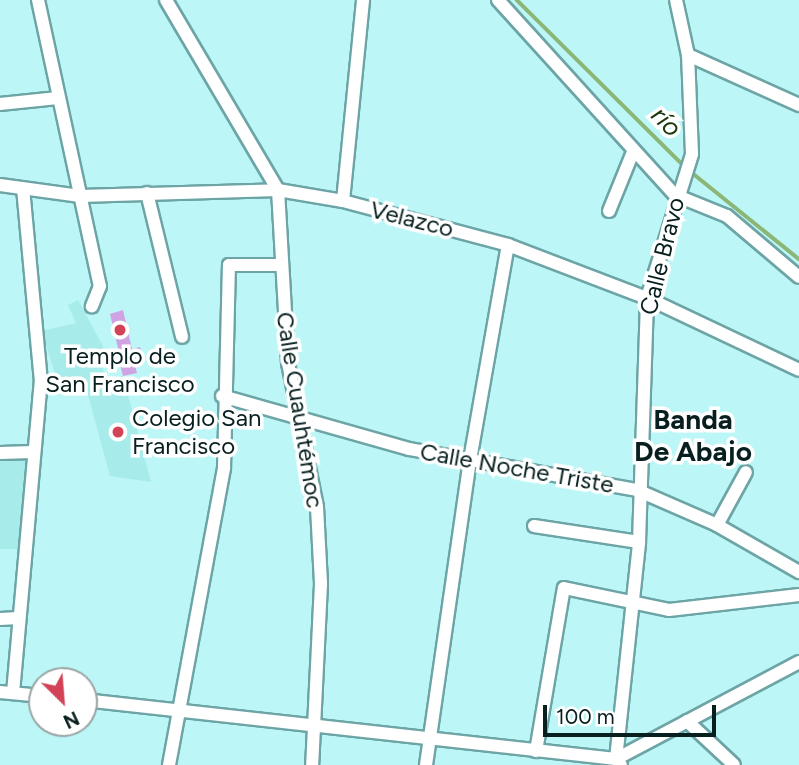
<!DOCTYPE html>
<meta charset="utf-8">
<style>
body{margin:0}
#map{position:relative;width:799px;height:765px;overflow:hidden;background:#bcf6f6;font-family:Figtree,sans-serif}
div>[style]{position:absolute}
.built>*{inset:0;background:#a7ebeb}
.stream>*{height:3.5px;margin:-1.75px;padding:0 1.75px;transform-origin:1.75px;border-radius:1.75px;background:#8bb676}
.building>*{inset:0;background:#d0a3e2}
.roads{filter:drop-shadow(2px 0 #6da4a5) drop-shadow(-2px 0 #6da4a5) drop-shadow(0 2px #6da4a5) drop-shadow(0 -2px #6da4a5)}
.minor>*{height:12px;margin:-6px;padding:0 6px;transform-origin:6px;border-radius:6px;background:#fff}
.dots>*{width:19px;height:19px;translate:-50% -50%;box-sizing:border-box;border:4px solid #fff;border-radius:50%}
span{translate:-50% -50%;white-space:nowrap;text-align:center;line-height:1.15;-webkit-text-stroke:7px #fff;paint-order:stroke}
.street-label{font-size:24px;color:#081f1f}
.poi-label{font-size:24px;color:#081f1f}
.left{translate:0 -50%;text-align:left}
.water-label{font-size:26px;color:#1b370a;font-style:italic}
.quarter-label{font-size:28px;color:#081f1f;font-weight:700}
.north{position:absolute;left:28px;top:667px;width:70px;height:70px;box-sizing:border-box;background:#fff;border:2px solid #9ca5a5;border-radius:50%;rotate:155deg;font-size:19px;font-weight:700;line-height:28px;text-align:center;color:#081f1f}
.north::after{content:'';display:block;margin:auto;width:24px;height:32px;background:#d34358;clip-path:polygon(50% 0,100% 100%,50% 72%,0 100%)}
.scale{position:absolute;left:543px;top:705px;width:173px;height:32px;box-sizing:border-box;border:4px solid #081f1f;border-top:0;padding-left:9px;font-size:21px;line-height:24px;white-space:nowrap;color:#081f1f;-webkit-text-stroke:5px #fff;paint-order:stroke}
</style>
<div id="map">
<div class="built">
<div style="clip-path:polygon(78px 300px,104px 348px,98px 351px,106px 380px,123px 376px,151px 482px,110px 476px,85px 384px,68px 388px,66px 379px,57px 381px,42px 331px,76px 323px,68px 305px)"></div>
<div style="clip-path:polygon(26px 458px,19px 549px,0 549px,0 460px)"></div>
</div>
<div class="stream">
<div style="left:517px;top:0;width:235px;rotate:44.8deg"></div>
<div style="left:690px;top:171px;width:140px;rotate:38.9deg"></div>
</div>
<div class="building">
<div style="clip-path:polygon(123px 310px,132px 349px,140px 347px,143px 359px,134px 361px,137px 373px,123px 376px,120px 364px,110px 366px,108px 354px,119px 352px,110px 314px)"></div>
</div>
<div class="roads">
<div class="minor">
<div style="left:38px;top:0;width:293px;rotate:77.8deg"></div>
<div style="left:100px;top:286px;width:22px;rotate:112deg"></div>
<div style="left:166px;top:0;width:221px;rotate:59.5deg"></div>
<div style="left:278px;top:190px;width:173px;rotate:86.7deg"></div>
<div style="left:288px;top:363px;width:147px;rotate:78.6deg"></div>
<div style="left:317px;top:507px;width:77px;rotate:87deg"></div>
<div style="left:321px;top:584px;width:181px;rotate:92.8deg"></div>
<div style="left:498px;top:0;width:263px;rotate:47.8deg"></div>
<div style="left:675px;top:195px;width:56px;rotate:22deg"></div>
<div style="left:727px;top:216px;width:94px;rotate:40.3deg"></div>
<div style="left:688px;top:55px;width:122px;rotate:24.2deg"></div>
<div style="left:0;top:104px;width:58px;rotate:-5.9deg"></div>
<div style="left:0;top:185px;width:81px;rotate:7.8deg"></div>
<div style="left:80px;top:196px;width:198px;rotate:-1.7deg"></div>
<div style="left:278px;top:190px;width:66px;rotate:9.6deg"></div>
<div style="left:343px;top:201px;width:171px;rotate:14.9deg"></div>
<div style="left:508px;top:245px;width:149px;rotate:20.9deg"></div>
<div style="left:647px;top:298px;width:168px;rotate:25.3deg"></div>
<div style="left:147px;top:193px;width:148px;rotate:76.3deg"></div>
<div style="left:343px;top:201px;width:202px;rotate:-84.3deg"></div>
<div style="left:609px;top:211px;width:64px;rotate:-67.9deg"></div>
<div style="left:222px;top:396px;width:194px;rotate:15.8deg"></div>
<div style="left:409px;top:449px;width:232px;rotate:10.2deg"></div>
<div style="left:637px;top:490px;width:87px;rotate:23.6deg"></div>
<div style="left:717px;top:525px;width:95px;rotate:29.8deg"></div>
<div style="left:0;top:453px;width:32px;rotate:-2deg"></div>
<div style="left:717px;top:525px;width:60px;rotate:-61.3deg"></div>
<div style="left:534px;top:526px;width:106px;rotate:8.7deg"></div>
<div style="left:0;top:619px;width:19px;rotate:-3deg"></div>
<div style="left:0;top:692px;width:42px;rotate:5.4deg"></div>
<div style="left:13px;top:693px;width:312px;rotate:-84.9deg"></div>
<div style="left:41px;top:382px;width:194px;rotate:-95.3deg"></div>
<div style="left:84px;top:700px;width:535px;rotate:6.33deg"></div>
<div style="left:687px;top:721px;width:64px;rotate:43.1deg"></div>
<div style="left:536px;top:751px;width:165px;rotate:-80.3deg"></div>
<div style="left:564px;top:588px;width:107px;rotate:11.8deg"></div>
<div style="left:669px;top:610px;width:131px;rotate:-6.6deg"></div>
<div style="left:616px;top:759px;width:207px;rotate:-27.9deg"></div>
<div style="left:169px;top:765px;width:302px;rotate:-79.5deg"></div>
<div style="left:224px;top:468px;width:203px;rotate:-88.6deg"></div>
<div style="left:229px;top:265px;width:50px"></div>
<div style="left:426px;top:765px;width:308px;rotate:-81.8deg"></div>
<div style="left:470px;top:460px;width:218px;rotate:-80deg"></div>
<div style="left:621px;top:765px;width:8px;rotate:-130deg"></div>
<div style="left:616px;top:759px;width:218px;rotate:-83.9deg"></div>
<div style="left:639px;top:542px;width:244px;rotate:-88.1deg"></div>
<div style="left:647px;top:298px;width:151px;rotate:-72.6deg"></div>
<div style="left:692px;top:154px;width:99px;rotate:-92.3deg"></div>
<div style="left:688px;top:55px;width:56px;rotate:-102.3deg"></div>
</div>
</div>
<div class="dots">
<div style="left:120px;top:330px;background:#d34358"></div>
<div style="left:118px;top:432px;background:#d34358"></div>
</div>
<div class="street-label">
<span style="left:412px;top:219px;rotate:14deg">Velazco</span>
<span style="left:662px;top:256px;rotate:-76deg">Calle Bravo</span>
<span style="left:300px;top:410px;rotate:81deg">Calle Cuauhtémoc</span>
<span style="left:517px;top:468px;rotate:10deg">Calle Noche Triste</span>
</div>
<div class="poi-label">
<span style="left:120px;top:370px">Templo de<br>San Francisco</span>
<span class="left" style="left:132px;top:432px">Colegio San<br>Francisco</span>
</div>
<div class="water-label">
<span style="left:666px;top:122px;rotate:46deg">río</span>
</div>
<div class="quarter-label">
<span style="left:693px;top:435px">Banda<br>De Abajo</span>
</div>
<div class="north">N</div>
<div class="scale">100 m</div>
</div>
